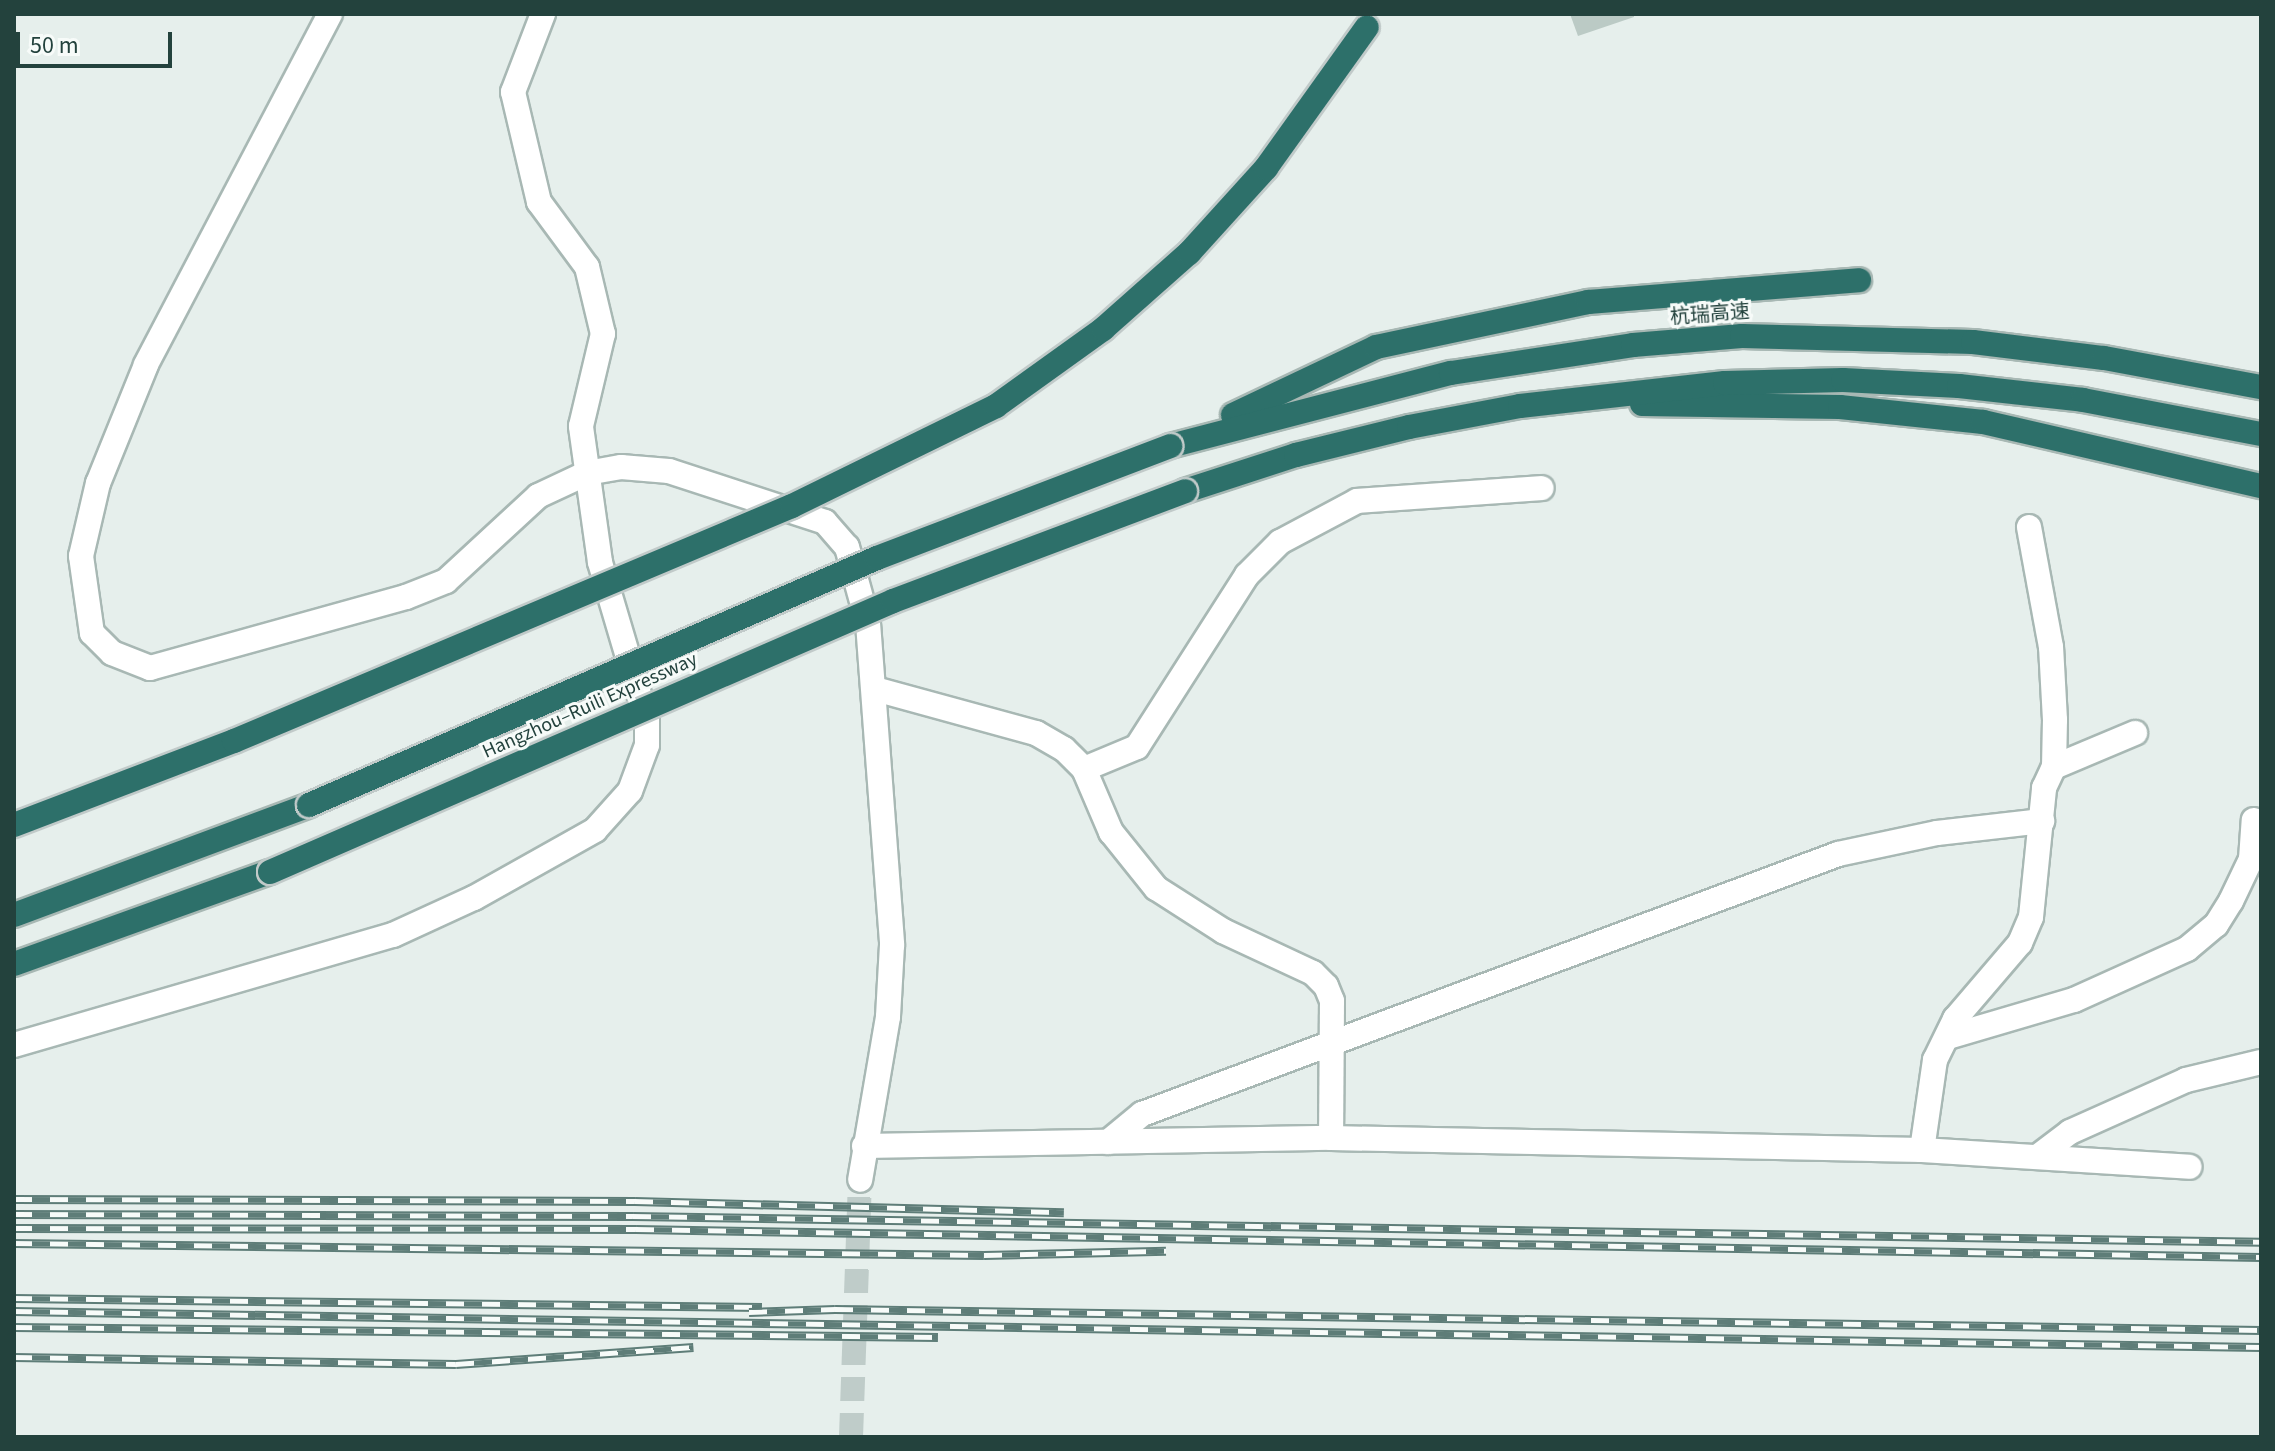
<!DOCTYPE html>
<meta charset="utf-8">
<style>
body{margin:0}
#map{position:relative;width:2275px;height:1451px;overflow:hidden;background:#e6efec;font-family:"Source Sans 3","Noto Sans SC",sans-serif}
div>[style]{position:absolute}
.building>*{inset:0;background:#bbcac5}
.minor-tunnel>*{height:24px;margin-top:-12px;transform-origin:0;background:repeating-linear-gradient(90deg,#bfccc9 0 24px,transparent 0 36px)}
.roads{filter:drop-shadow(2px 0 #a8b8b4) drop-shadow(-2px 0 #a8b8b4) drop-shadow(0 2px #a8b8b4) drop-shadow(0 -2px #a8b8b4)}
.minor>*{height:24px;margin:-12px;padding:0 12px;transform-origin:12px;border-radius:12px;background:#fff}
.highway>*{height:24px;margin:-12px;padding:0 12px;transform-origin:12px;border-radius:12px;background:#2d706a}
.rail>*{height:9px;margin-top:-4.5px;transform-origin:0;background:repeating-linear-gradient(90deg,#f7fbf9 0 18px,#5e7d78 0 36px);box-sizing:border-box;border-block:2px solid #5e7d78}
.bridges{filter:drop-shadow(2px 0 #c1cac9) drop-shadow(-2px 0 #c1cac9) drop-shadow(0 2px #c1cac9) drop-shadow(0 -2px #c1cac9)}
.highway-bridge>*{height:24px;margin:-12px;padding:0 12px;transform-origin:12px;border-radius:12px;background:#2d706a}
span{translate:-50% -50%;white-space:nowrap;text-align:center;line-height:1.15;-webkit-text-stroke:6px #f7fbf9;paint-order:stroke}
.street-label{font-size:20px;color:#23423d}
.frame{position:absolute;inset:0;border:16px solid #23423d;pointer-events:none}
.scale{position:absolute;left:16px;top:32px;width:156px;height:36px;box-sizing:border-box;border:4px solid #23423d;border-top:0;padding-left:10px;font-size:24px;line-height:28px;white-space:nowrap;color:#23423d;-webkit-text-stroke:6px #f7fbf9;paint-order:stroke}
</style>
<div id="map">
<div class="building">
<div style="clip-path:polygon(1570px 14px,1634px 14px,1634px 17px,1578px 36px)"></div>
</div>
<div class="minor-tunnel">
<div style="left:851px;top:1437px;width:257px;rotate:-88deg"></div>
</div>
<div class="roads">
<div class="minor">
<div style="left:330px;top:14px;width:396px;rotate:117.7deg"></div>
<div style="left:146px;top:365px;width:127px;rotate:112.1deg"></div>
<div style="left:98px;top:483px;width:75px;rotate:103.1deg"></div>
<div style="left:81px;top:556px;width:78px;rotate:81.9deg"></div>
<div style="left:92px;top:633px;width:28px;rotate:45deg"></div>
<div style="left:112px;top:653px;width:41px;rotate:21.5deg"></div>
<div style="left:150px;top:668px;width:266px;rotate:-15.5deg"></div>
<div style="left:406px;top:597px;width:43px;rotate:-21.8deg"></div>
<div style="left:446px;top:581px;width:125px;rotate:-42.7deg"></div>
<div style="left:538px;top:496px;width:54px;rotate:-25.1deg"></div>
<div style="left:587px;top:473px;width:35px;rotate:-10deg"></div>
<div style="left:621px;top:467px;width:48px;rotate:4.8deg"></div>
<div style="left:669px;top:471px;width:164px;rotate:18.1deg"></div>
<div style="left:825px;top:522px;width:33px;rotate:49deg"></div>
<div style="left:847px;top:547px;width:79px;rotate:74.6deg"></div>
<div style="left:868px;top:623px;width:323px;rotate:85.7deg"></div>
<div style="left:892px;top:945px;width:72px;rotate:93.2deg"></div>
<div style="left:888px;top:1017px;width:165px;rotate:99.7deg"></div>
<div style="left:875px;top:689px;width:167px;rotate:15.3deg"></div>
<div style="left:1036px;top:733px;width:32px;rotate:30deg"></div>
<div style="left:1064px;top:749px;width:28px;rotate:45deg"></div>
<div style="left:1084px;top:769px;width:69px;rotate:66.8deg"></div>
<div style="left:1111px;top:832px;width:72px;rotate:51.2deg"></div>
<div style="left:1156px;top:888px;width:80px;rotate:32.7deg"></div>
<div style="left:1223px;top:931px;width:99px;rotate:25deg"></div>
<div style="left:1313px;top:973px;width:18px;rotate:45deg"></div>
<div style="left:1326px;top:986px;width:16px;rotate:68deg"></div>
<div style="left:1332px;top:1001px;width:137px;rotate:90.4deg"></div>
<div style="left:2054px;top:767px;width:88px;rotate:-22.8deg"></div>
<div style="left:1084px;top:769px;width:57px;rotate:-22.5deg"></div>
<div style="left:1137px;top:747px;width:204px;rotate:-57.4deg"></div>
<div style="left:1247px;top:575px;width:47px;rotate:-45deg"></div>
<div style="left:1280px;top:542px;width:87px;rotate:-28deg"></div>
<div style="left:1357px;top:501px;width:185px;rotate:-4deg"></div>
<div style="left:1948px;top:1037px;width:131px;rotate:-16.4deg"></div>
<div style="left:2074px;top:1000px;width:124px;rotate:-24.3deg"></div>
<div style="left:2187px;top:949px;width:38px;rotate:-40deg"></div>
<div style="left:2216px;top:925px;width:28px;rotate:-58deg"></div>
<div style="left:2231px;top:901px;width:47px;rotate:-64.5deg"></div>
<div style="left:2251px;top:859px;width:39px;rotate:-86deg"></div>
<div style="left:14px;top:1045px;width:395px;rotate:-16.2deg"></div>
<div style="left:393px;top:935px;width:89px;rotate:-24.6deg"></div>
<div style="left:474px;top:898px;width:139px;rotate:-29.3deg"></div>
<div style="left:595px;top:830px;width:52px;rotate:-48.1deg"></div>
<div style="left:630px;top:791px;width:49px;rotate:-69.7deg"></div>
<div style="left:647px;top:745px;width:24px;rotate:-90deg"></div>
<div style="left:647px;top:721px;width:166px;rotate:-106.5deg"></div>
<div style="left:600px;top:562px;width:137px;rotate:-98deg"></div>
<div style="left:581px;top:426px;width:95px;rotate:-76.6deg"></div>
<div style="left:603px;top:334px;width:69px;rotate:-103.4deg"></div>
<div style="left:587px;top:267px;width:81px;rotate:-126.4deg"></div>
<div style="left:539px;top:202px;width:113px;rotate:-103.3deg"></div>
<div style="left:513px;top:92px;width:84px;rotate:-69deg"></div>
<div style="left:1108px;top:1142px;width:44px;rotate:-39.5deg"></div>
<div style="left:1142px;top:1114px;width:743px;rotate:-20.48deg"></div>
<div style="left:1838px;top:854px;width:101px;rotate:-12deg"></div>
<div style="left:1937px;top:833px;width:106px;rotate:-6.5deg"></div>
<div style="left:864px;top:1146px;width:467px;rotate:-1deg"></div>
<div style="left:1331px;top:1138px;width:591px;rotate:1.16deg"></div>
<div style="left:1922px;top:1150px;width:268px;rotate:3.6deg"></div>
<div style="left:1922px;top:1150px;width:91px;rotate:-81.8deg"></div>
<div style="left:1935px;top:1060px;width:46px;rotate:-64deg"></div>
<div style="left:1955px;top:1019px;width:100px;rotate:-49.5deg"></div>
<div style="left:2020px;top:943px;width:28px;rotate:-67deg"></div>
<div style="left:2031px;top:917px;width:130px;rotate:-84.2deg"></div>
<div style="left:2044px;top:788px;width:23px;rotate:-65deg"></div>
<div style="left:2054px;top:767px;width:47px;rotate:-88.8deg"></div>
<div style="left:2055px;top:720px;width:73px;rotate:-93.1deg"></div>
<div style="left:2051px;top:647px;width:122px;rotate:-100.4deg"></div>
<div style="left:2037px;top:1157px;width:41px;rotate:-37.1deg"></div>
<div style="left:2070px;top:1132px;width:127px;rotate:-24.1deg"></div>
<div style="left:2186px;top:1080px;width:77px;rotate:-13.5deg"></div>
</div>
<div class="highway">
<div style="left:1642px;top:404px;width:198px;rotate:0.9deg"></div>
<div style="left:1840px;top:407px;width:144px;rotate:6deg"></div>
<div style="left:1983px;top:422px;width:285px;rotate:13deg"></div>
<div style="left:1233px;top:415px;width:158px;rotate:-25.4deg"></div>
<div style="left:1376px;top:347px;width:217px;rotate:-12deg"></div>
<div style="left:1588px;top:302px;width:272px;rotate:-4.6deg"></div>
<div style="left:1170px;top:446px;width:290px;rotate:-14.6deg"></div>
<div style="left:1451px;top:373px;width:184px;rotate:-8.7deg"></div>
<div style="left:1633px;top:345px;width:109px;rotate:-4.7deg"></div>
<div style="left:1742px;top:336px;width:231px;rotate:1.5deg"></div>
<div style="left:1973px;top:342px;width:132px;rotate:7deg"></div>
<div style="left:2104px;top:358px;width:160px;rotate:10.5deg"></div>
<div style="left:1185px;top:491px;width:117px;rotate:-18deg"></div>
<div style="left:1296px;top:455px;width:116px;rotate:-13.9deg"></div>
<div style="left:1409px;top:427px;width:113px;rotate:-10.7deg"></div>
<div style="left:1520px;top:406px;width:206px;rotate:-6.4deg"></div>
<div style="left:1725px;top:383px;width:118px;rotate:-1.5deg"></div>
<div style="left:1843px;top:380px;width:116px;rotate:3deg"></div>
<div style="left:1959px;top:386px;width:125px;rotate:6.4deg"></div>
<div style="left:2083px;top:400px;width:181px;rotate:10.8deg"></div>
<div style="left:14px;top:915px;width:315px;rotate:-20.4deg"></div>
<div style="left:14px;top:964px;width:272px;rotate:-19.8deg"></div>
</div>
</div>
<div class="rail">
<div style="left:14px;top:1199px;width:621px;rotate:0.18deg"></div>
<div style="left:635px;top:1201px;width:429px;rotate:1.5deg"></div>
<div style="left:14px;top:1214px;width:619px;rotate:0.19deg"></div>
<div style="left:633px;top:1216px;width:1628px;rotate:0.91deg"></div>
<div style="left:14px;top:1228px;width:622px;rotate:0.09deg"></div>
<div style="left:636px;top:1229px;width:1625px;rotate:0.99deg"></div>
<div style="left:14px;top:1243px;width:970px;rotate:0.71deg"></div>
<div style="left:984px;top:1255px;width:182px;rotate:-1.3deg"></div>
<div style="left:14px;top:1298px;width:748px;rotate:0.69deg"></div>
<div style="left:14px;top:1311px;width:2247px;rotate:0.92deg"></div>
<div style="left:749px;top:1312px;width:86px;rotate:-2deg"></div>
<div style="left:835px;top:1309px;width:1426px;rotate:0.84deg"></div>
<div style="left:14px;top:1327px;width:924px;rotate:0.62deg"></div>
<div style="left:14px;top:1357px;width:442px;rotate:0.9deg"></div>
<div style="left:456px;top:1364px;width:238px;rotate:-4.1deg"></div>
</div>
<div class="bridges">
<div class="highway-bridge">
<div style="left:309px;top:805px;width:619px;rotate:-23.5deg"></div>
<div style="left:877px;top:558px;width:314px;rotate:-20.9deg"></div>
<div style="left:14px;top:825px;width:235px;rotate:-20.9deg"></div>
<div style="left:234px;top:741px;width:605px;rotate:-22.84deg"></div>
<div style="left:792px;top:506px;width:227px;rotate:-26.1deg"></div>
<div style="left:996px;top:406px;width:132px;rotate:-35.7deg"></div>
<div style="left:1103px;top:329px;width:115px;rotate:-41.5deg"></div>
<div style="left:1189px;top:253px;width:115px;rotate:-47.8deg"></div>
<div style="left:1266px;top:168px;width:173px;rotate:-54.4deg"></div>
<div style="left:270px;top:872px;width:679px;rotate:-23.51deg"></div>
<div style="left:893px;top:601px;width:312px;rotate:-20.6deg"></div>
</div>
</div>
<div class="street-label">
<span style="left:1710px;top:315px;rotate:-4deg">杭瑞高速</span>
<span style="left:590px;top:706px;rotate:-24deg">Hangzhou–Ruili Expressway</span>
</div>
<div class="frame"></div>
<div class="scale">50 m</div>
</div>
